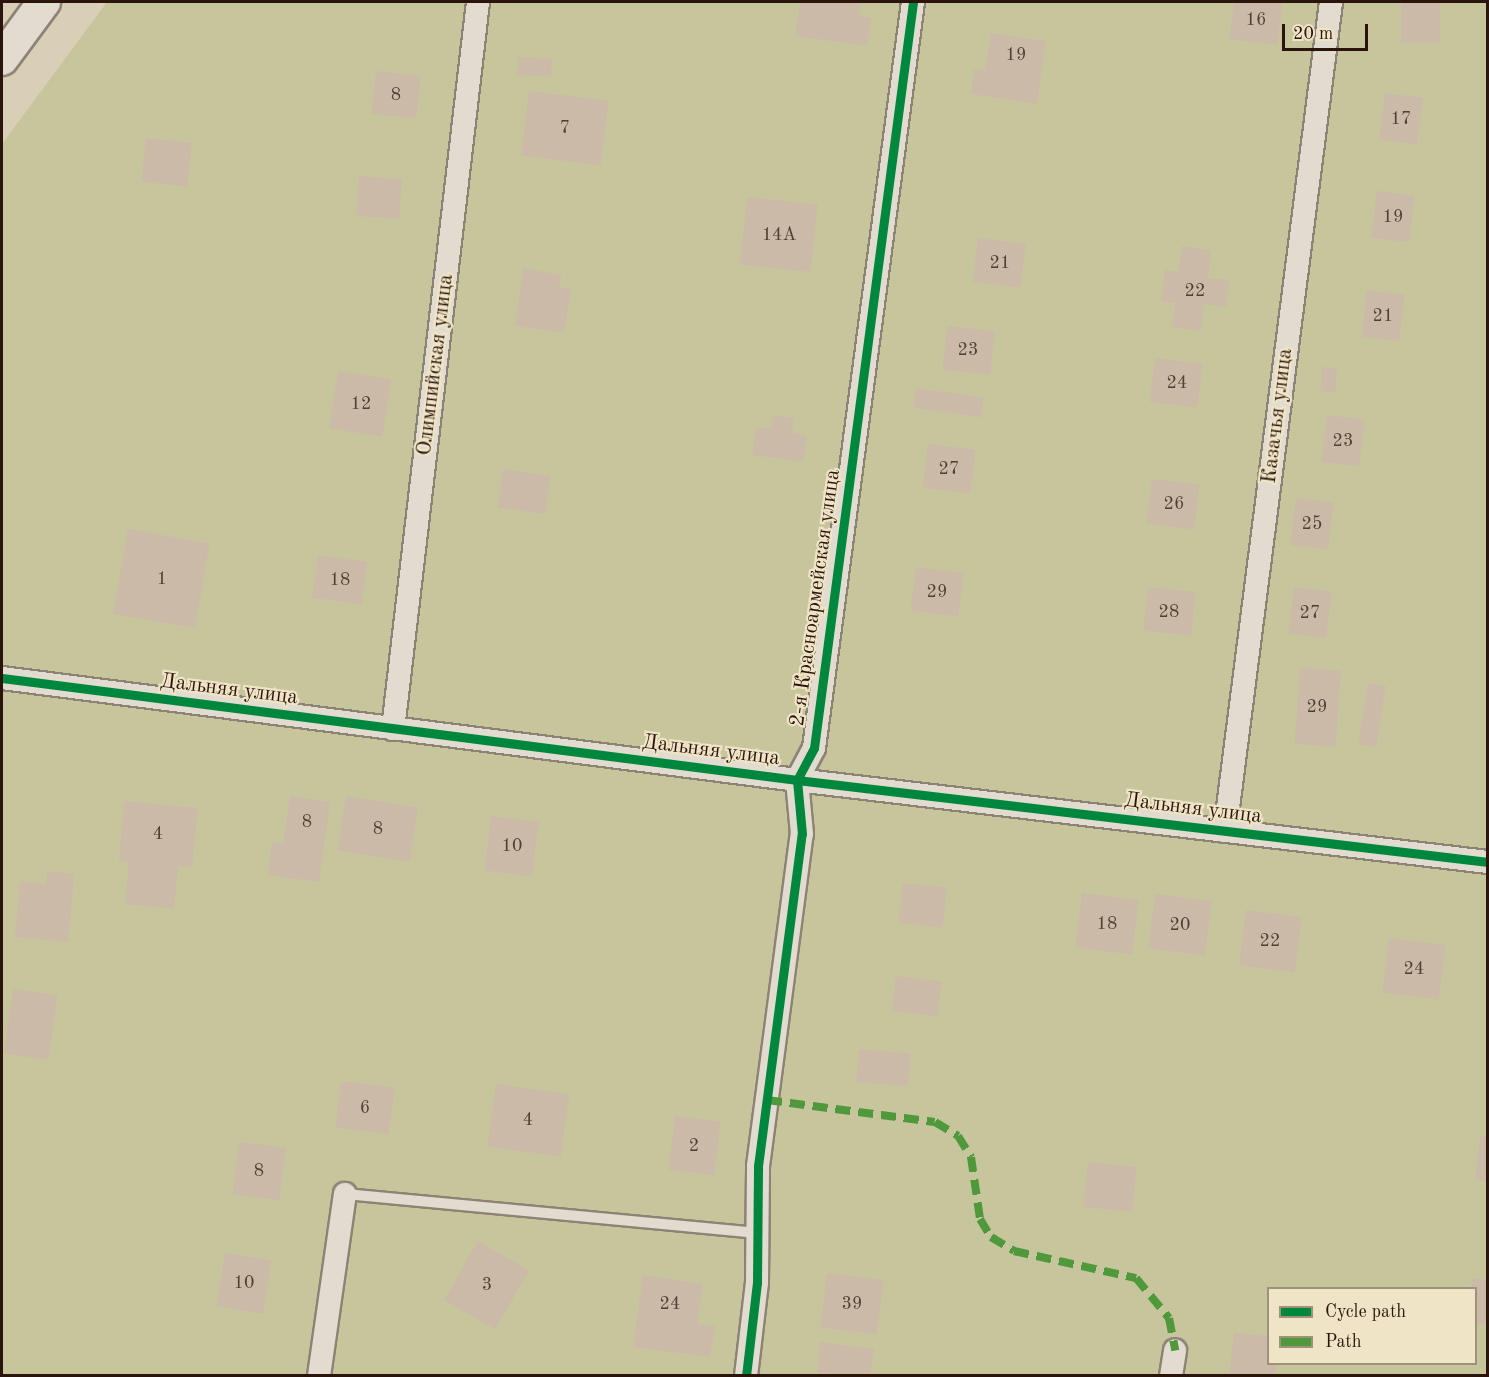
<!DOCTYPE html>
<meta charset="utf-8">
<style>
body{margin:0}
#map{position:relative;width:1489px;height:1377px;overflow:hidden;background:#d9cfb6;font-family:"Old Standard TT",serif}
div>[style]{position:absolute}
.green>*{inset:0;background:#c7c59b}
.building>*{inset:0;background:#ccbaa9;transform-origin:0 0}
.roads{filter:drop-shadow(2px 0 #8c8375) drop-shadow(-2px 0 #8c8375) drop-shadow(0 2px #8c8375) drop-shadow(0 -2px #8c8375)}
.lane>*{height:10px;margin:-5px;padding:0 5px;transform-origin:5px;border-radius:5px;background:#e1dccf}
.street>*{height:22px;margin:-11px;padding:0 11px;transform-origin:11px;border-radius:11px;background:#e1dccf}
.secondary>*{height:32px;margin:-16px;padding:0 16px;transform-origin:16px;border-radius:16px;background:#e1dccf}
.quiet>*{height:8px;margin-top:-4px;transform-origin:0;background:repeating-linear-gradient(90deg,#4f983b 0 15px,transparent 0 23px)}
.cycleway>*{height:9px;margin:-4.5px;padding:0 4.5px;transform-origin:4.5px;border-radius:4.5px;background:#00873e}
span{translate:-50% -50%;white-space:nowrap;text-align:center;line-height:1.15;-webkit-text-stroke:4.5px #efe4c6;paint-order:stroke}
.number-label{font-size:18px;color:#533e34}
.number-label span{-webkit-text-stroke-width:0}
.street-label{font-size:21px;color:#2a140c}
.frame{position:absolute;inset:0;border:3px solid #2a140c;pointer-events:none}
.legend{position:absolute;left:1267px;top:1287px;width:210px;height:78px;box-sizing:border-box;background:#efe4c6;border:2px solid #a0917c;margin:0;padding:8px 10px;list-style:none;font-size:18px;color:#2a140c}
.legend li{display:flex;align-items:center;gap:12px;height:30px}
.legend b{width:30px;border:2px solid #a0917c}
.scale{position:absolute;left:1282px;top:24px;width:86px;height:27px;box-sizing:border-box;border:3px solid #2a140c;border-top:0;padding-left:8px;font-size:18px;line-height:21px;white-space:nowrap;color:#2a140c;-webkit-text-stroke:4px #efe4c6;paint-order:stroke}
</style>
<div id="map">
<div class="green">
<div style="clip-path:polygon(evenodd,107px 2px,1487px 2px,1487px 1375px,2px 1376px,2px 144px,107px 2px,1268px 1288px,1476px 1288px,1476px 1364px,1268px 1364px,1268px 1288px)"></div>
</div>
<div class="building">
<div style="clip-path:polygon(800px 2px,861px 2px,859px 16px,871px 18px,867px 46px,795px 36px)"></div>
<div style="clip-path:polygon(1234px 2px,1283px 2px,1277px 45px,1229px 39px)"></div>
<div style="left:1401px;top:2px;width:39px;height:41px"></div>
<div style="clip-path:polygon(991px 33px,1046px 41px,1037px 104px,971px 94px,974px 69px,985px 71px)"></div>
<div style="left:518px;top:57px;width:34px;height:18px;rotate:3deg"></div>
<div style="left:376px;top:71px;width:45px;height:43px;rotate:6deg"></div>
<div style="left:529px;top:91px;width:80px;height:65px;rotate:7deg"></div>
<div style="left:1385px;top:93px;width:38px;height:47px;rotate:7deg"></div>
<div style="left:146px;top:138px;width:46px;height:44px;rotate:6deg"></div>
<div style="left:359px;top:176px;width:43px;height:40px;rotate:4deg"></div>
<div style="left:1377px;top:191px;width:38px;height:47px;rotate:7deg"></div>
<div style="left:747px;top:197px;width:71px;height:68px;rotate:6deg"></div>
<div style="left:978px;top:238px;width:48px;height:44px;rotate:7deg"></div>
<div style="clip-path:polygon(1182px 246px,1211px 250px,1208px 278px,1229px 280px,1226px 307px,1204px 304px,1201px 331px,1172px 327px,1175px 303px,1161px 301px,1165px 270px,1178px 272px)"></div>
<div style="clip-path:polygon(523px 268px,561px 275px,560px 287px,571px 288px,564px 333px,515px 326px)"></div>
<div style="left:1367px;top:290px;width:38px;height:47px;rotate:7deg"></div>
<div style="left:947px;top:326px;width:48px;height:44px;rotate:6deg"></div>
<div style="left:1155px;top:358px;width:48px;height:44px;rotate:7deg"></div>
<div style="left:1322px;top:367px;width:15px;height:24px;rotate:4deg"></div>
<div style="left:338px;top:371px;width:54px;height:58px;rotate:9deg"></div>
<div style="left:916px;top:388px;width:68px;height:20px;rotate:8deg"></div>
<div style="clip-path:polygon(773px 415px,794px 418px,792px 433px,807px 436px,803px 462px,752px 455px,756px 427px,771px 429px)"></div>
<div style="left:1327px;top:415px;width:38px;height:47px;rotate:7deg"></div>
<div style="left:928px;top:444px;width:48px;height:44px;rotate:7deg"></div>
<div style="left:503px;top:469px;width:48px;height:39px;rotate:8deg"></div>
<div style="left:1152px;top:479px;width:48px;height:45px;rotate:7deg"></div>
<div style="left:1296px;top:498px;width:38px;height:47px;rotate:7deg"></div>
<div style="left:128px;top:529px;width:83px;height:86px;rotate:10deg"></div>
<div style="left:318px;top:555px;width:50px;height:43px;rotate:8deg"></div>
<div style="left:916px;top:567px;width:48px;height:44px;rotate:7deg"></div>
<div style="left:1148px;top:587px;width:48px;height:44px;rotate:6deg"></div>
<div style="left:1294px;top:587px;width:38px;height:47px;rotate:7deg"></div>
<div style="left:1300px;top:668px;width:41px;height:76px;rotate:4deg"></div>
<div style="left:1368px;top:683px;width:18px;height:62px;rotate:9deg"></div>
<div style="clip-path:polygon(290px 796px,330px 802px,319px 882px,268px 875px,272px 842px,283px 843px)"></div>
<div style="left:346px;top:796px;width:73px;height:55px;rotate:9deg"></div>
<div style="clip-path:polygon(124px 801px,198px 808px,192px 867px,178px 866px,174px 909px,125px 904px,129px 862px,119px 861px)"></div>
<div style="left:491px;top:816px;width:48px;height:55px;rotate:7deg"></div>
<div style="clip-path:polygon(47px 871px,74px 874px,68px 942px,15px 937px,20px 881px,46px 884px)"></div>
<div style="left:903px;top:883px;width:44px;height:40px;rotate:6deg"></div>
<div style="left:1082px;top:893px;width:57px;height:55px;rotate:7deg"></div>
<div style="left:1155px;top:894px;width:57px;height:55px;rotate:7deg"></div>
<div style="left:1246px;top:910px;width:56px;height:56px;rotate:7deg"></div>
<div style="left:1389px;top:938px;width:57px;height:55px;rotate:7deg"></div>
<div style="left:896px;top:976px;width:46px;height:35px;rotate:7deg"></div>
<div style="left:13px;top:989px;width:45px;height:65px;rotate:8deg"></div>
<div style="left:859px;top:1049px;width:52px;height:33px;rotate:5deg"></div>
<div style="left:341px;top:1081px;width:54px;height:47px;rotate:7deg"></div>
<div style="left:496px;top:1084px;width:74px;height:63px;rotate:8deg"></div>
<div style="left:675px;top:1116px;width:46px;height:54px;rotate:7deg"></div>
<div style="clip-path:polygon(1480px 1136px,1488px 1136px,1488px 1182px,1475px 1180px)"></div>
<div style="left:239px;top:1142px;width:47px;height:53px;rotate:7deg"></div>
<div style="left:1088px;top:1162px;width:49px;height:45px;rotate:6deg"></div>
<div style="left:478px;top:1241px;width:59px;height:68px;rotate:30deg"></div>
<div style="left:225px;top:1253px;width:47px;height:54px;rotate:9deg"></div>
<div style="left:827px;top:1273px;width:57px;height:55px;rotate:7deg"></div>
<div style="clip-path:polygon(643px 1275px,703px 1284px,697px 1324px,715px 1326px,710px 1357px,633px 1347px)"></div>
<div style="clip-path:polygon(1471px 1278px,1488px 1280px,1488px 1325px,1476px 1324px)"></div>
<div style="clip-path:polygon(1234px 1333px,1268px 1336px,1268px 1364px,1277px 1364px,1275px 1376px,1229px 1376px)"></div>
<div style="clip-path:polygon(820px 1342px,874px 1349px,870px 1376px,817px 1373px)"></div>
</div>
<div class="roads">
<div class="lane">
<div style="left:345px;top:1194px;width:415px;rotate:5.4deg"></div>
</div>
<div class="street">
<div style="left:2px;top:678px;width:802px;rotate:7.31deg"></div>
<div style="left:797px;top:780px;width:696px;rotate:6.77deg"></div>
<div style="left:393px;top:729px;width:732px;rotate:-83.33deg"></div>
<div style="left:1225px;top:831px;width:836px;rotate:-82.71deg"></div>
<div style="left:319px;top:1376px;width:184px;rotate:-81.9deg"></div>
<div style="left:746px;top:1376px;width:94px;rotate:-83.3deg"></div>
<div style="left:757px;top:1283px;width:117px;rotate:-89.5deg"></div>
<div style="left:758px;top:1166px;width:335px;rotate:-82.5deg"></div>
<div style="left:802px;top:834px;width:54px;rotate:-95.3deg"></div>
<div style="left:797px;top:780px;width:36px;rotate:-62deg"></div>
<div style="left:814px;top:748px;width:753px;rotate:-82.44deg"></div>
<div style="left:1171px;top:1376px;width:26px;rotate:-81deg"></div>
</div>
<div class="secondary">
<div style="left:2px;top:59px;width:71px;rotate:-53.6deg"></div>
</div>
</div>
<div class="quiet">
<div style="left:767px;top:1100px;width:169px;rotate:7.5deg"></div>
<div style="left:935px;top:1122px;width:27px;rotate:31deg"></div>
<div style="left:958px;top:1136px;width:25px;rotate:58deg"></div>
<div style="left:971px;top:1157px;width:63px;rotate:81.7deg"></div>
<div style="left:980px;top:1219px;width:21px;rotate:59deg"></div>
<div style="left:991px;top:1237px;width:27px;rotate:31deg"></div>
<div style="left:1014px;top:1251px;width:125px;rotate:12.5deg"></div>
<div style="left:1136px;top:1278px;width:52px;rotate:50.5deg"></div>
<div style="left:1169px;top:1318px;width:33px;rotate:79deg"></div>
</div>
<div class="cycleway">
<div style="left:2px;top:678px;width:802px;rotate:7.31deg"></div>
<div style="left:797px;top:780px;width:696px;rotate:6.77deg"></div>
<div style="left:746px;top:1376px;width:94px;rotate:-83.3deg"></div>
<div style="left:757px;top:1283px;width:117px;rotate:-89.5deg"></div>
<div style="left:758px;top:1166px;width:335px;rotate:-82.5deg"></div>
<div style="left:802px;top:834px;width:54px;rotate:-95.3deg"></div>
<div style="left:797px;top:780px;width:36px;rotate:-62deg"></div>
<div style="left:814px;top:748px;width:753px;rotate:-82.44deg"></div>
</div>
<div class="number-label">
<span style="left:1256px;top:20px">16</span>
<span style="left:1016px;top:55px">19</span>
<span style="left:396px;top:95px">8</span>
<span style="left:1401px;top:119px">17</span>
<span style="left:565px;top:128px">7</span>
<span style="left:1393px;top:217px">19</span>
<span style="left:779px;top:235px">14А</span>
<span style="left:1000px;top:263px">21</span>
<span style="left:1195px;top:291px">22</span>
<span style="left:1383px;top:316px">21</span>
<span style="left:968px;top:350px">23</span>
<span style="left:1177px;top:383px">24</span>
<span style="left:361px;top:404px">12</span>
<span style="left:1343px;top:441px">23</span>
<span style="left:949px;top:469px">27</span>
<span style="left:1174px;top:504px">26</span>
<span style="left:1312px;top:524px">25</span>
<span style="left:162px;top:579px">1</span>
<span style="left:340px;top:580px">18</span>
<span style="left:937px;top:592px">29</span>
<span style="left:1169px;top:612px">28</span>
<span style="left:1310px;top:613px">27</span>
<span style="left:1317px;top:707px">29</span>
<span style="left:307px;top:822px">8</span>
<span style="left:378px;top:829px">8</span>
<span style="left:158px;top:834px">4</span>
<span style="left:512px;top:846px">10</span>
<span style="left:1107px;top:924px">18</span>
<span style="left:1180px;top:925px">20</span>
<span style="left:1270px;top:941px">22</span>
<span style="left:1414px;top:969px">24</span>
<span style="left:365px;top:1108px">6</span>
<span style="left:528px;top:1120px">4</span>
<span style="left:694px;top:1146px">2</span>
<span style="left:259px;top:1171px">8</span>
<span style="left:244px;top:1283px">10</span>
<span style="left:487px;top:1285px">3</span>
<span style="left:670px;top:1304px">24</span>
<span style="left:852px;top:1304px">39</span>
</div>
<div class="street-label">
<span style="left:436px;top:365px;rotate:-83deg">Олимпийская улица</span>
<span style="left:1278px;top:416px;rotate:-83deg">Казачья улица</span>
<span style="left:816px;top:598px;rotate:-82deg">2-я Красноармейская улица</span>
<span style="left:229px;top:690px;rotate:7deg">Дальняя улица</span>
<span style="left:711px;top:751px;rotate:7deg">Дальняя улица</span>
<span style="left:1193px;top:809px;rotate:7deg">Дальняя улица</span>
</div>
<div class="frame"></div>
<ul class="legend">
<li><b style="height:8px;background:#00873e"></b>Cycle path</li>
<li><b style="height:8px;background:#4f983b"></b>Path</li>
</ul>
<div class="scale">20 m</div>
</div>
